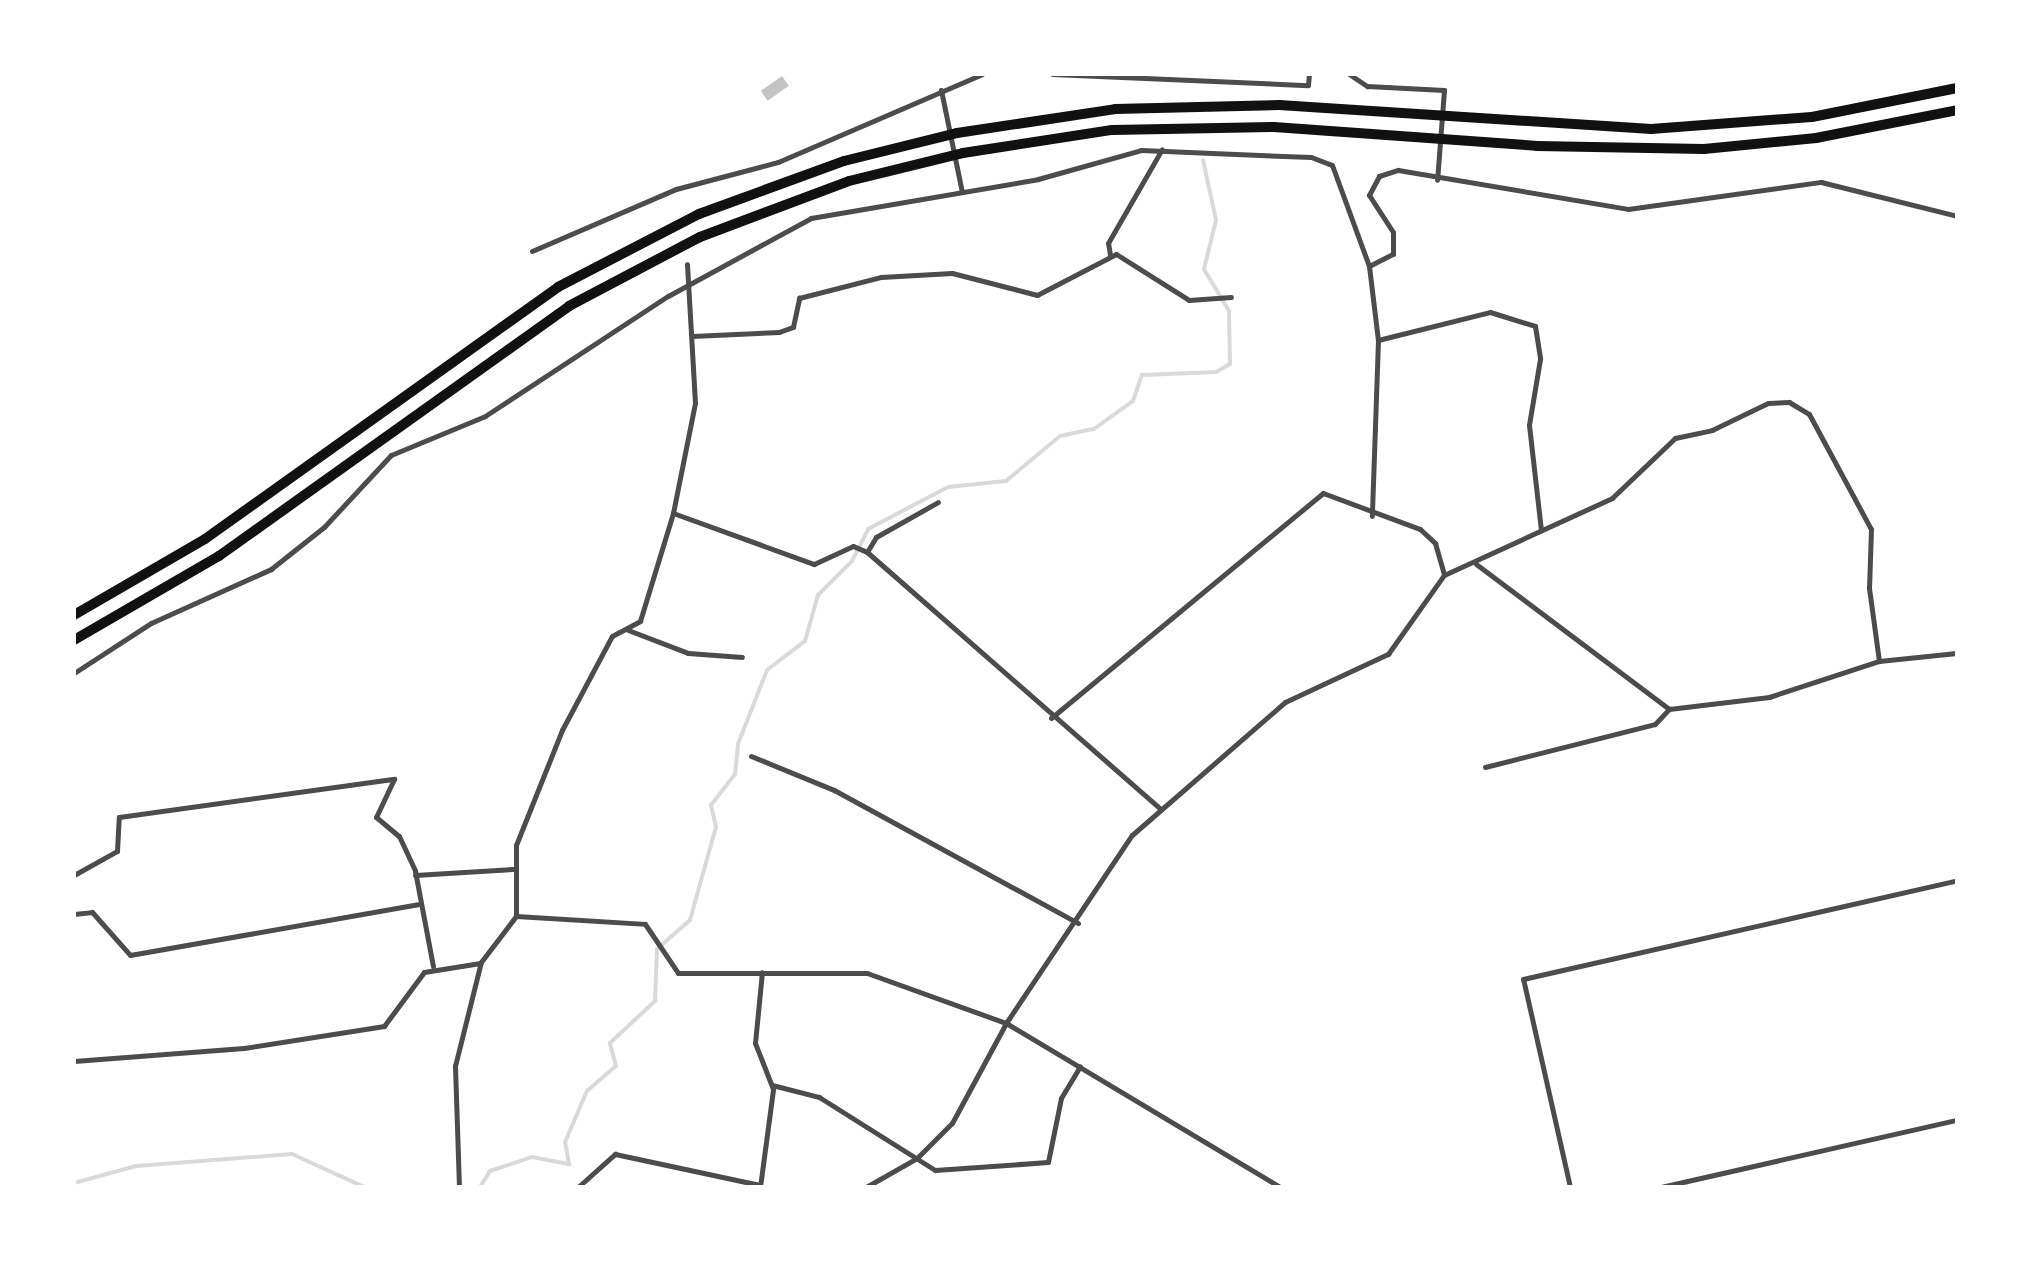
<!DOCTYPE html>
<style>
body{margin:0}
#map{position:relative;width:2031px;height:1261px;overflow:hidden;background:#fff;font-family:"Nunito Sans",sans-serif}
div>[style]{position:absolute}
.stream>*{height:4px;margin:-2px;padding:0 2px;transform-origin:2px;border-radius:2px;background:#d9d9d9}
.building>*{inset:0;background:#c4c4c4;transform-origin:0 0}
.minor>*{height:5px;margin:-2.5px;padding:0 2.5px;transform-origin:2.5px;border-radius:2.5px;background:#4c4c4c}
.motorway>*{height:10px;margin:-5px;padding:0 5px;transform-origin:5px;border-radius:5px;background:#111}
span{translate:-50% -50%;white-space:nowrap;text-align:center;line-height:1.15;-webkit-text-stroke:6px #fff;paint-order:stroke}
.frame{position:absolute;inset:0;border:76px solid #fff;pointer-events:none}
</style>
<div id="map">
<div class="stream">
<div style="left:74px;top:1183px;width:64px;rotate:-15.3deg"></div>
<div style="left:136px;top:1166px;width:156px;rotate:-4.4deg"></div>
<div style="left:292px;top:1154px;width:79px;rotate:24.6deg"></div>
<div style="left:480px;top:1187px;width:19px;rotate:-58deg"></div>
<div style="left:490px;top:1171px;width:44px;rotate:-18.4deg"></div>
<div style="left:532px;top:1157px;width:38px;rotate:11deg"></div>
<div style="left:569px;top:1164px;width:22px;rotate:-100deg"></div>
<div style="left:565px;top:1142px;width:56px;rotate:-66.7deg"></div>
<div style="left:587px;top:1091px;width:38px;rotate:-41deg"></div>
<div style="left:616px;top:1066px;width:24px;rotate:-105deg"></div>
<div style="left:610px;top:1043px;width:62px;rotate:-43deg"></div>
<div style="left:655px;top:1001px;width:52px;rotate:-87.8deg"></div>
<div style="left:657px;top:949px;width:44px;rotate:-41.3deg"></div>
<div style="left:690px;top:920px;width:97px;rotate:-74.4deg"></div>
<div style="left:716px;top:827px;width:23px;rotate:-103deg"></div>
<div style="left:711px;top:805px;width:39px;rotate:-52deg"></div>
<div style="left:735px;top:774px;width:30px;rotate:-84deg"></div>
<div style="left:738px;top:744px;width:79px;rotate:-68.6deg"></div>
<div style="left:767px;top:670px;width:48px;rotate:-37.3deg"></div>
<div style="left:805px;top:641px;width:48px;rotate:-74.2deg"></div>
<div style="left:818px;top:595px;width:48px;rotate:-45deg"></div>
<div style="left:852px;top:561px;width:36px;rotate:-63deg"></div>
<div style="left:868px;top:529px;width:90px;rotate:-27.7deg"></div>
<div style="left:948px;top:487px;width:58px;rotate:-5.9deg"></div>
<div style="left:1006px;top:481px;width:70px;rotate:-39.8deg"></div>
<div style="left:1060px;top:436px;width:35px;rotate:-12deg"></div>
<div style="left:1094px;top:429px;width:48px;rotate:-35.7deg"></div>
<div style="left:1133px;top:401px;width:28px;rotate:-71deg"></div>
<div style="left:1142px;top:375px;width:74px;rotate:-2.3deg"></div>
<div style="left:1216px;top:372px;width:16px;rotate:-30deg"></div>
<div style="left:1230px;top:364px;width:53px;rotate:-91.1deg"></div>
<div style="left:1229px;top:311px;width:49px;rotate:-120.8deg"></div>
<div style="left:1204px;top:269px;width:50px;rotate:-76.2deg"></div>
<div style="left:1216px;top:220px;width:61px;rotate:-102.2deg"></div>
</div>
<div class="building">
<div style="left:782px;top:76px;width:12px;height:26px;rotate:55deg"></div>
</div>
<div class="minor">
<div style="left:1052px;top:74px;width:256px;rotate:2.5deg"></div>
<div style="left:1308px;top:85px;width:11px;rotate:-85deg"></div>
<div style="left:1349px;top:74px;width:22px;rotate:34deg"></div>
<div style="left:1367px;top:86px;width:77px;rotate:3deg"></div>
<div style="left:1444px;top:90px;width:90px;rotate:94.4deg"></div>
<div style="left:941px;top:90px;width:104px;rotate:78.4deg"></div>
<div style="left:532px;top:251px;width:157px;rotate:-23.3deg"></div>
<div style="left:676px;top:189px;width:106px;rotate:-14.8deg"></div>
<div style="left:778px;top:162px;width:222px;rotate:-23.3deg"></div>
<div style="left:1110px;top:255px;width:12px;rotate:-99deg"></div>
<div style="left:1108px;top:243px;width:108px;rotate:-60.1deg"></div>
<div style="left:1369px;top:266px;width:27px;rotate:-27deg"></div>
<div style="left:1393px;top:254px;width:22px;rotate:-90deg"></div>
<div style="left:1393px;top:232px;width:44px;rotate:-123deg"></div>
<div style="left:1369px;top:195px;width:21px;rotate:-62deg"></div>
<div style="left:1379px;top:176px;width:20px;rotate:-18deg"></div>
<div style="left:1398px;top:170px;width:233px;rotate:9.6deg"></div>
<div style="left:1628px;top:209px;width:195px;rotate:-8deg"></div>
<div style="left:1821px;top:182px;width:140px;rotate:14deg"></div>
<div style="left:692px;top:336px;width:87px;rotate:-2.6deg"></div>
<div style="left:779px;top:332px;width:15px;rotate:-20deg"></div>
<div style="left:793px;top:327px;width:30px;rotate:-78deg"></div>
<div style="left:799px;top:298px;width:85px;rotate:-14.4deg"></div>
<div style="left:881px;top:277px;width:71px;rotate:-3.2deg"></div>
<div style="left:952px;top:273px;width:88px;rotate:14.5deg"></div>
<div style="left:1037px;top:295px;width:89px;rotate:-27.4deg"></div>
<div style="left:1116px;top:254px;width:86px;rotate:32.2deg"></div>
<div style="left:1189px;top:300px;width:42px;rotate:-4.1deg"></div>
<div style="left:1378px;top:340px;width:115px;rotate:-14deg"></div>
<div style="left:1490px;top:312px;width:47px;rotate:17.3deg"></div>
<div style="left:1535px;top:326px;width:33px;rotate:81deg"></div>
<div style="left:1540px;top:359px;width:67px;rotate:99.5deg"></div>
<div style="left:1529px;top:425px;width:106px;rotate:83.5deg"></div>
<div style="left:673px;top:513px;width:150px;rotate:19.9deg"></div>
<div style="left:814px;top:564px;width:43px;rotate:-24.8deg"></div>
<div style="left:853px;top:546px;width:15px;rotate:23deg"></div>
<div style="left:867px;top:552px;width:390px;rotate:41.2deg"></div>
<div style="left:867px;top:552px;width:17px;rotate:-59deg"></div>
<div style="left:876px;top:537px;width:71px;rotate:-29.4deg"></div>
<div style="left:1476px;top:564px;width:241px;rotate:36.9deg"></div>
<div style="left:1669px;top:709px;width:101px;rotate:-6.8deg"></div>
<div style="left:1769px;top:697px;width:116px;rotate:-18.1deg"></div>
<div style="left:1879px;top:661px;width:78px;rotate:-5.9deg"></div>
<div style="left:628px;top:630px;width:64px;rotate:21deg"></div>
<div style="left:688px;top:653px;width:54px;rotate:4.2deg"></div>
<div style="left:74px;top:673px;width:92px;rotate:-33deg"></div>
<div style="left:151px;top:623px;width:132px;rotate:-24.2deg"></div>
<div style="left:271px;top:569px;width:68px;rotate:-38.4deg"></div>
<div style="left:324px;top:527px;width:98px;rotate:-47.1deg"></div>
<div style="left:391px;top:455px;width:102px;rotate:-22.5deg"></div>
<div style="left:485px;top:416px;width:219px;rotate:-33.3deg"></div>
<div style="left:668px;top:296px;width:163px;rotate:-28.6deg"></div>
<div style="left:811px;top:218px;width:230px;rotate:-9.7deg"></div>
<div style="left:1038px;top:179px;width:107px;rotate:-15.7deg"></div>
<div style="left:1141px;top:150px;width:170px;rotate:2.4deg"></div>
<div style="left:1311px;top:157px;width:22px;rotate:21deg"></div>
<div style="left:1332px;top:165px;width:108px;rotate:69.9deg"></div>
<div style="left:1369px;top:266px;width:75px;rotate:83.1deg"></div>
<div style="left:1378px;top:340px;width:176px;rotate:92deg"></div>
<div style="left:1051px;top:718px;width:353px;rotate:-39.6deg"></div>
<div style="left:1323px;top:493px;width:103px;rotate:20.4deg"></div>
<div style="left:1420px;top:529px;width:21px;rotate:43deg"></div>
<div style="left:1435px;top:543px;width:33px;rotate:74deg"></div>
<div style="left:751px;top:756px;width:90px;rotate:22.3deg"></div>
<div style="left:834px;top:790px;width:278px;rotate:28.6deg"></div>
<div style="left:1485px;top:767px;width:175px;rotate:-14.2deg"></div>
<div style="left:1655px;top:724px;width:21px;rotate:-47deg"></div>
<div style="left:74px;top:875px;width:49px;rotate:-29.2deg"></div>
<div style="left:117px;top:851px;width:34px;rotate:-87deg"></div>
<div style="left:119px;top:817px;width:278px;rotate:-7.9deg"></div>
<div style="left:394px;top:779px;width:42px;rotate:115.3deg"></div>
<div style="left:376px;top:817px;width:30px;rotate:40deg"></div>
<div style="left:399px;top:836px;width:38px;rotate:65deg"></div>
<div style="left:415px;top:871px;width:97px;rotate:79.3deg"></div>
<div style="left:415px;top:875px;width:98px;rotate:-3.5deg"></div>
<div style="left:74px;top:914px;width:18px;rotate:-6deg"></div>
<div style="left:92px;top:912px;width:57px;rotate:48.5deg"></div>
<div style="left:130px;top:955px;width:292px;rotate:-10deg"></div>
<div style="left:516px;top:916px;width:129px;rotate:3.5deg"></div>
<div style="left:645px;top:924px;width:59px;rotate:56deg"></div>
<div style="left:678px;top:973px;width:189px"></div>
<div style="left:867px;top:973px;width:148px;rotate:19.8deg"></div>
<div style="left:1006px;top:1023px;width:319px;rotate:30.9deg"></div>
<div style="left:74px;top:1061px;width:170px;rotate:-4.4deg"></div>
<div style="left:244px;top:1048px;width:142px;rotate:-8.9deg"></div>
<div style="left:384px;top:1026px;width:67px;rotate:-53.5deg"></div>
<div style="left:424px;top:972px;width:57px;rotate:-9.1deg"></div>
<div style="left:772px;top:1085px;width:49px;rotate:14.3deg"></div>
<div style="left:819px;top:1097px;width:137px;rotate:32.2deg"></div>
<div style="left:935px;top:1170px;width:113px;rotate:-4deg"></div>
<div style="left:1048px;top:1162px;width:65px;rotate:-78.5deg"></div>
<div style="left:1061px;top:1098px;width:37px;rotate:-59deg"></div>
<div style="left:459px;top:1187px;width:121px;rotate:-91.9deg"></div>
<div style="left:455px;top:1066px;width:107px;rotate:-76deg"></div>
<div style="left:481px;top:962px;width:58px;rotate:-52.7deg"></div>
<div style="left:516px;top:916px;width:71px;rotate:-90deg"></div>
<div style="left:516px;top:845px;width:124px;rotate:-68.2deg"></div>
<div style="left:562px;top:730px;width:106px;rotate:-62deg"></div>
<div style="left:612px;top:636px;width:32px;rotate:-28deg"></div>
<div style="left:640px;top:621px;width:113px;rotate:-73deg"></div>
<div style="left:673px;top:513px;width:112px;rotate:-78.7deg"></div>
<div style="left:695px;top:403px;width:139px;rotate:-93.3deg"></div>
<div style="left:578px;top:1187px;width:50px;rotate:-41.7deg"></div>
<div style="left:615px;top:1154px;width:148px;rotate:12.1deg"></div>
<div style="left:760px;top:1187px;width:99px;rotate:-82.4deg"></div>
<div style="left:773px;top:1089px;width:49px;rotate:-111.4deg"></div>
<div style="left:755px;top:1043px;width:71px;rotate:-84.4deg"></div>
<div style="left:866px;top:1187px;width:59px;rotate:-29.6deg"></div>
<div style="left:917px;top:1158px;width:49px;rotate:-45deg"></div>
<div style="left:952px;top:1123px;width:114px;rotate:-61.6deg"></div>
<div style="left:1006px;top:1023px;width:226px;rotate:-56.2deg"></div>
<div style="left:1132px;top:835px;width:203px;rotate:-41deg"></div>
<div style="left:1285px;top:702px;width:114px;rotate:-25deg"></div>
<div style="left:1388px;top:654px;width:97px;rotate:-54.7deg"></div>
<div style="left:1444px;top:575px;width:185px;rotate:-24.6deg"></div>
<div style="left:1612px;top:498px;width:87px;rotate:-43.6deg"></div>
<div style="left:1675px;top:438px;width:38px;rotate:-12deg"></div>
<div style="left:1712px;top:430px;width:62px;rotate:-25.7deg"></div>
<div style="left:1768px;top:403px;width:21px;rotate:-3deg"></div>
<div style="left:1789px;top:402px;width:23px;rotate:31deg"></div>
<div style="left:1809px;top:414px;width:131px;rotate:61.7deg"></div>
<div style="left:1871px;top:529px;width:59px;rotate:91.9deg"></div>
<div style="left:1869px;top:588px;width:74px;rotate:82.2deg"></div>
<div style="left:1570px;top:1187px;width:213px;rotate:-102.7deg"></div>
<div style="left:1523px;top:979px;width:445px;rotate:-12.8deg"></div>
<div style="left:1661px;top:1187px;width:303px;rotate:-12.8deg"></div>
</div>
<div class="motorway">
<div style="left:74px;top:615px;width:151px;rotate:-30.1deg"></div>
<div style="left:205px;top:539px;width:434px;rotate:-35.5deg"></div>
<div style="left:558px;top:287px;width:159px;rotate:-27.4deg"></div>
<div style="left:699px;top:214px;width:154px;rotate:-20.1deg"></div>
<div style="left:844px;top:161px;width:116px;rotate:-13.9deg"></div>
<div style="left:957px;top:133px;width:160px;rotate:-8.6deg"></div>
<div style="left:1115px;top:109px;width:164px;rotate:-1.4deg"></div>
<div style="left:1279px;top:105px;width:373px;rotate:3.7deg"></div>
<div style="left:1651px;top:129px;width:161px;rotate:-4.3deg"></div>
<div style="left:1812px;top:117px;width:148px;rotate:-11.3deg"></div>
<div style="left:74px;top:640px;width:168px;rotate:-30.1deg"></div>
<div style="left:219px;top:556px;width:430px;rotate:-35.5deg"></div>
<div style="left:569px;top:306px;width:148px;rotate:-27.8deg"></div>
<div style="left:700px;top:237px;width:159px;rotate:-20.6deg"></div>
<div style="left:849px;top:181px;width:117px;rotate:-13.8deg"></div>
<div style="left:963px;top:153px;width:151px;rotate:-8.8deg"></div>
<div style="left:1112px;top:130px;width:162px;rotate:-1.1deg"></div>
<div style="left:1274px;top:127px;width:264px;rotate:4.1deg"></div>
<div style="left:1537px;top:146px;width:167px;rotate:1deg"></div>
<div style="left:1704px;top:149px;width:113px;rotate:-5.6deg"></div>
<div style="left:1816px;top:138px;width:144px;rotate:-11.2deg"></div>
</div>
<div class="frame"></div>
</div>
